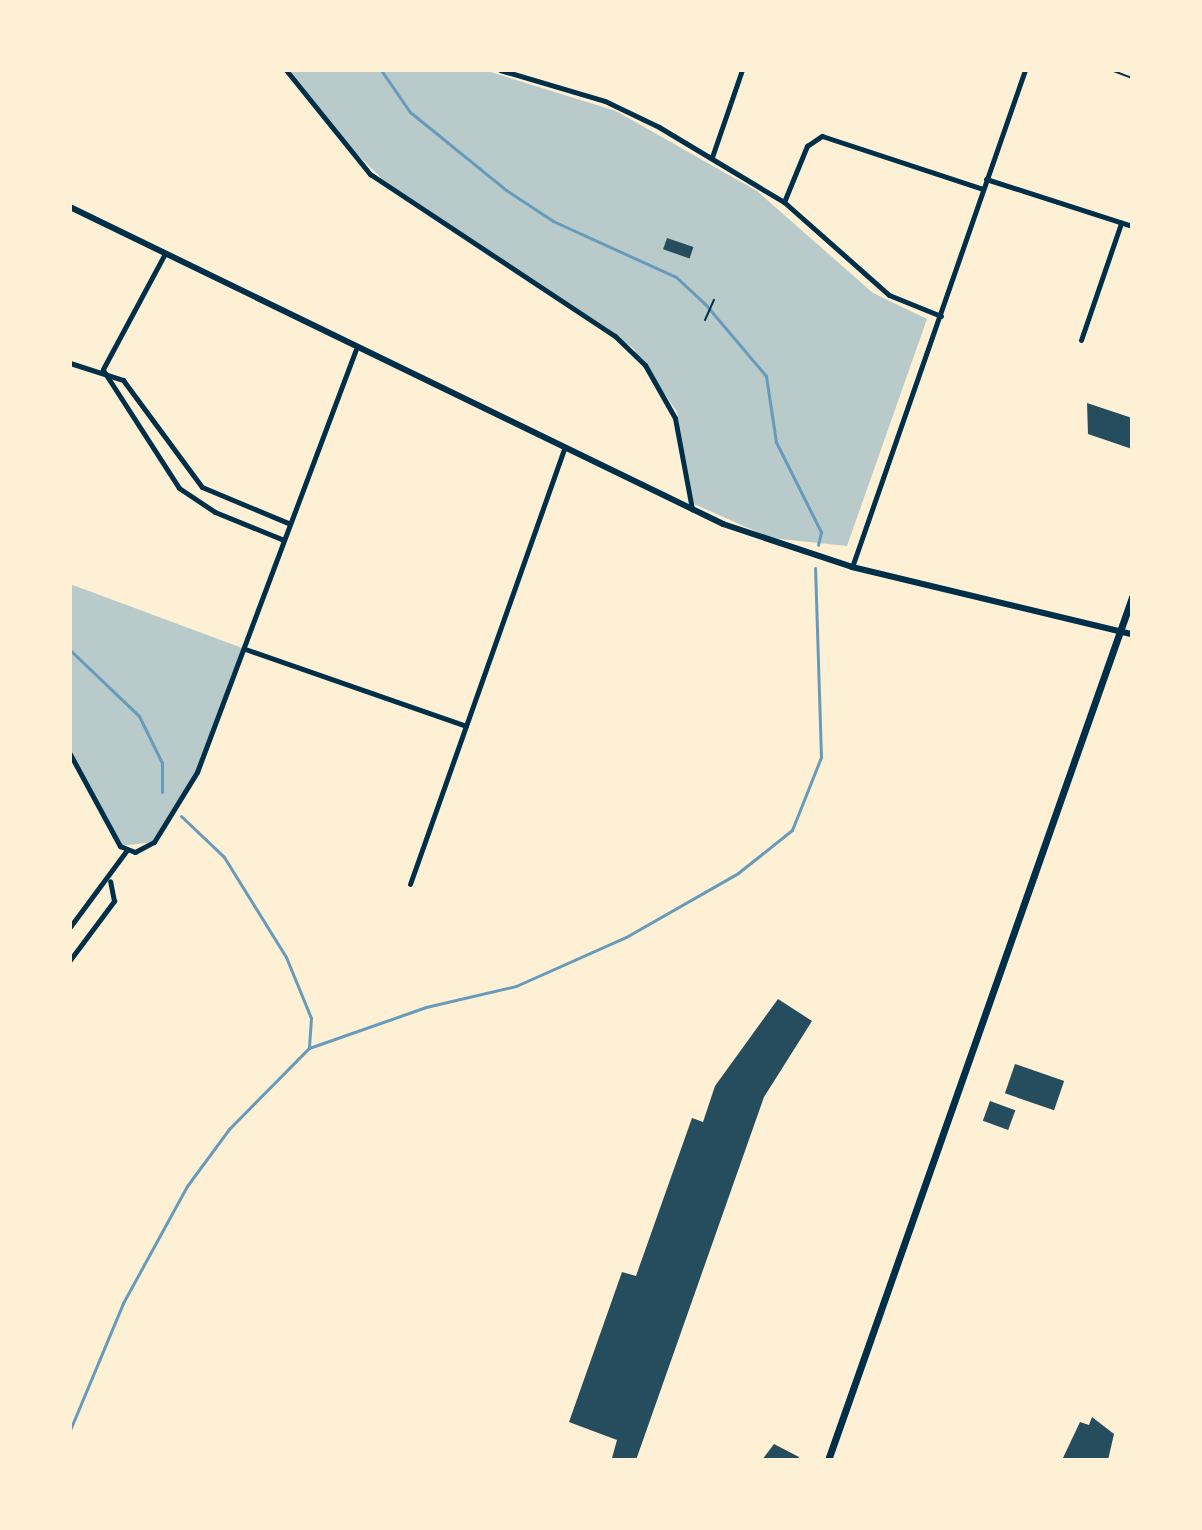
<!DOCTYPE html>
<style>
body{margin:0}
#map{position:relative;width:1202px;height:1530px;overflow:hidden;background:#fdf0d5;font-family:Quicksand,sans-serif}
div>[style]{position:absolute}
.green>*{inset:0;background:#b9caca}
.stream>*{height:3px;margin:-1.5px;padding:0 1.5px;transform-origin:1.5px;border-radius:1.5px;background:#669bbc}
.building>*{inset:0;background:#264d5e;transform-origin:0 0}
.path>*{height:2px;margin:-1px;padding:0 1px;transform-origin:1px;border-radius:1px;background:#003049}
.service>*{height:2px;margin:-1px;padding:0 1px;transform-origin:1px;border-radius:1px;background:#003049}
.minor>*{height:5px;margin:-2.5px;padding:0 2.5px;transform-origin:2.5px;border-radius:2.5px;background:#003049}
.tertiary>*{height:6px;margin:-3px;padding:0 3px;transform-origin:3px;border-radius:3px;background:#003049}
.primary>*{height:7px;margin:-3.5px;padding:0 3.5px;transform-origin:3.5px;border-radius:3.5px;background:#003049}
span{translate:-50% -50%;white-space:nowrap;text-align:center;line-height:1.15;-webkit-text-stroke:6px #fdf0d5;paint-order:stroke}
.frame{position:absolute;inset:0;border:72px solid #fdf0d5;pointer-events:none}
</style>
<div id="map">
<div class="green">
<div style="clip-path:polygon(290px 70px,484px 70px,616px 111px,757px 191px,873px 293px,927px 319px,847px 546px,771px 538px,694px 504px,677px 412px,633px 348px,393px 190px,326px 123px)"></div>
<div style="clip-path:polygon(70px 584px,245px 649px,197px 772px,154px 842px,120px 846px,70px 754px)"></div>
</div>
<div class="stream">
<div style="left:381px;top:70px;width:51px;rotate:55.4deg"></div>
<div style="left:410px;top:112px;width:124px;rotate:39.1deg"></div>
<div style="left:506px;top:190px;width:56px;rotate:33.4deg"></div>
<div style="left:553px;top:221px;width:135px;rotate:24.5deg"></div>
<div style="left:676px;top:277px;width:41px;rotate:43deg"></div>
<div style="left:706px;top:305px;width:93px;rotate:49.8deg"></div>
<div style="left:766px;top:376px;width:67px;rotate:81.4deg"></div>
<div style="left:776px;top:442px;width:101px;rotate:63.4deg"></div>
<div style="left:821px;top:532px;width:13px;rotate:103deg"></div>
<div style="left:70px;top:650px;width:95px;rotate:43.7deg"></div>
<div style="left:139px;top:716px;width:52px;rotate:63.9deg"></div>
<div style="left:162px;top:763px;width:29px;rotate:90deg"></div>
<div style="left:181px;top:816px;width:59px;rotate:43.6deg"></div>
<div style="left:224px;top:857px;width:118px;rotate:58.2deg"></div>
<div style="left:286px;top:957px;width:66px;rotate:67.7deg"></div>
<div style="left:311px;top:1018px;width:30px;rotate:94deg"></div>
<div style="left:70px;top:1430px;width:138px;rotate:-67.3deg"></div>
<div style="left:123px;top:1303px;width:133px;rotate:-61.3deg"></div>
<div style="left:187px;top:1186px;width:71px;rotate:-53.6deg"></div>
<div style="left:229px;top:1129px;width:114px;rotate:-45.4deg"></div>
<div style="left:309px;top:1048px;width:124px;rotate:-19.3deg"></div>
<div style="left:426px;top:1007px;width:92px;rotate:-13.1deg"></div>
<div style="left:516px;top:986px;width:120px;rotate:-24deg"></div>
<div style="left:626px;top:937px;width:129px;rotate:-29.7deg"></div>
<div style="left:738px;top:873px;width:69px;rotate:-38.5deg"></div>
<div style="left:792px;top:830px;width:79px;rotate:-68.3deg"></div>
<div style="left:821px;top:757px;width:189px;rotate:-91.8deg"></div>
</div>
<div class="building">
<div style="left:667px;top:238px;width:28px;height:12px;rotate:19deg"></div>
<div style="clip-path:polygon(1087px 403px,1132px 418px,1132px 449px,1088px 434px)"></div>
<div style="clip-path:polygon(778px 999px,812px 1021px,764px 1097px,636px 1460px,612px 1458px,617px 1440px,569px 1422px,622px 1272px,636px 1276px,692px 1118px,703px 1122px,715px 1086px)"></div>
<div style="left:1015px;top:1064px;width:52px;height:31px;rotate:19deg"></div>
<div style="left:990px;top:1101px;width:27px;height:21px;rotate:20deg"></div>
<div style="clip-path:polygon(1092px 1417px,1114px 1434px,1108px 1460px,1062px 1460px,1080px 1422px,1089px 1425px)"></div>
<div style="clip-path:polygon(774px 1444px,799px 1457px,798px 1460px,762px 1460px)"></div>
</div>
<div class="path">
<div style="left:705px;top:320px;width:22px;rotate:-66deg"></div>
</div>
<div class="service">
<div style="left:1111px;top:70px;width:22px;rotate:21deg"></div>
</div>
<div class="minor">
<div style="left:286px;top:70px;width:134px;rotate:51.1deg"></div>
<div style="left:370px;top:174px;width:294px;rotate:33.5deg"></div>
<div style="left:615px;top:336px;width:42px;rotate:44deg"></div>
<div style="left:645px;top:365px;width:61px;rotate:60.5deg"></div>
<div style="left:675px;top:418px;width:93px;rotate:79.4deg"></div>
<div style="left:500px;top:70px;width:109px;rotate:16.4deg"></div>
<div style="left:605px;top:101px;width:60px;rotate:25.7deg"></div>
<div style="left:659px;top:127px;width:146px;rotate:31deg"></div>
<div style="left:784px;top:202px;width:140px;rotate:41.5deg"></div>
<div style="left:889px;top:295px;width:56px;rotate:22deg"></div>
<div style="left:712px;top:157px;width:92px;rotate:-71deg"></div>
<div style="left:986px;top:179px;width:153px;rotate:17.8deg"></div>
<div style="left:784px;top:202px;width:61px;rotate:-67.7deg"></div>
<div style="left:807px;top:146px;width:18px;rotate:-34deg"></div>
<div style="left:822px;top:136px;width:169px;rotate:18.2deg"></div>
<div style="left:1081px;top:340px;width:124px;rotate:-71.1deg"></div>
<div style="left:70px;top:363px;width:56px;rotate:17.8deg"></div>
<div style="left:123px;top:380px;width:133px;rotate:53.6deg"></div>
<div style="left:202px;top:487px;width:93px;rotate:22.7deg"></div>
<div style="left:103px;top:369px;width:129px;rotate:-61.8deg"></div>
<div style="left:103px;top:370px;width:140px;rotate:57.2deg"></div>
<div style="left:179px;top:488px;width:43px;rotate:33.7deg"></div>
<div style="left:215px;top:512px;width:74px;rotate:22.1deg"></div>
<div style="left:852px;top:567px;width:526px;rotate:-70.81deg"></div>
<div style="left:245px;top:649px;width:234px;rotate:19.2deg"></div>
<div style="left:70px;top:754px;width:105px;rotate:61.5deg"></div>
<div style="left:120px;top:846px;width:16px;rotate:22deg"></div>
<div style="left:135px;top:852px;width:21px;rotate:-28deg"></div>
<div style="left:154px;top:842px;width:82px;rotate:-58.4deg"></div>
<div style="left:197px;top:772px;width:451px;rotate:-69.4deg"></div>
<div style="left:410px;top:884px;width:461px;rotate:-70.5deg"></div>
<div style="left:70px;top:927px;width:96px;rotate:-53.5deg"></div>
<div style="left:70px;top:960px;width:74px;rotate:-53.3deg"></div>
<div style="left:114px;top:901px;width:20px;rotate:-101deg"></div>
</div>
<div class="tertiary">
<div style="left:70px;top:207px;width:726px;rotate:25.89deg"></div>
<div style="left:723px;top:524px;width:136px;rotate:18.4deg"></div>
<div style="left:852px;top:567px;width:288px;rotate:13.5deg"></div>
</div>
<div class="primary">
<div style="left:828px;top:1460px;width:915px;rotate:-70.59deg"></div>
</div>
<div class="frame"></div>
</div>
